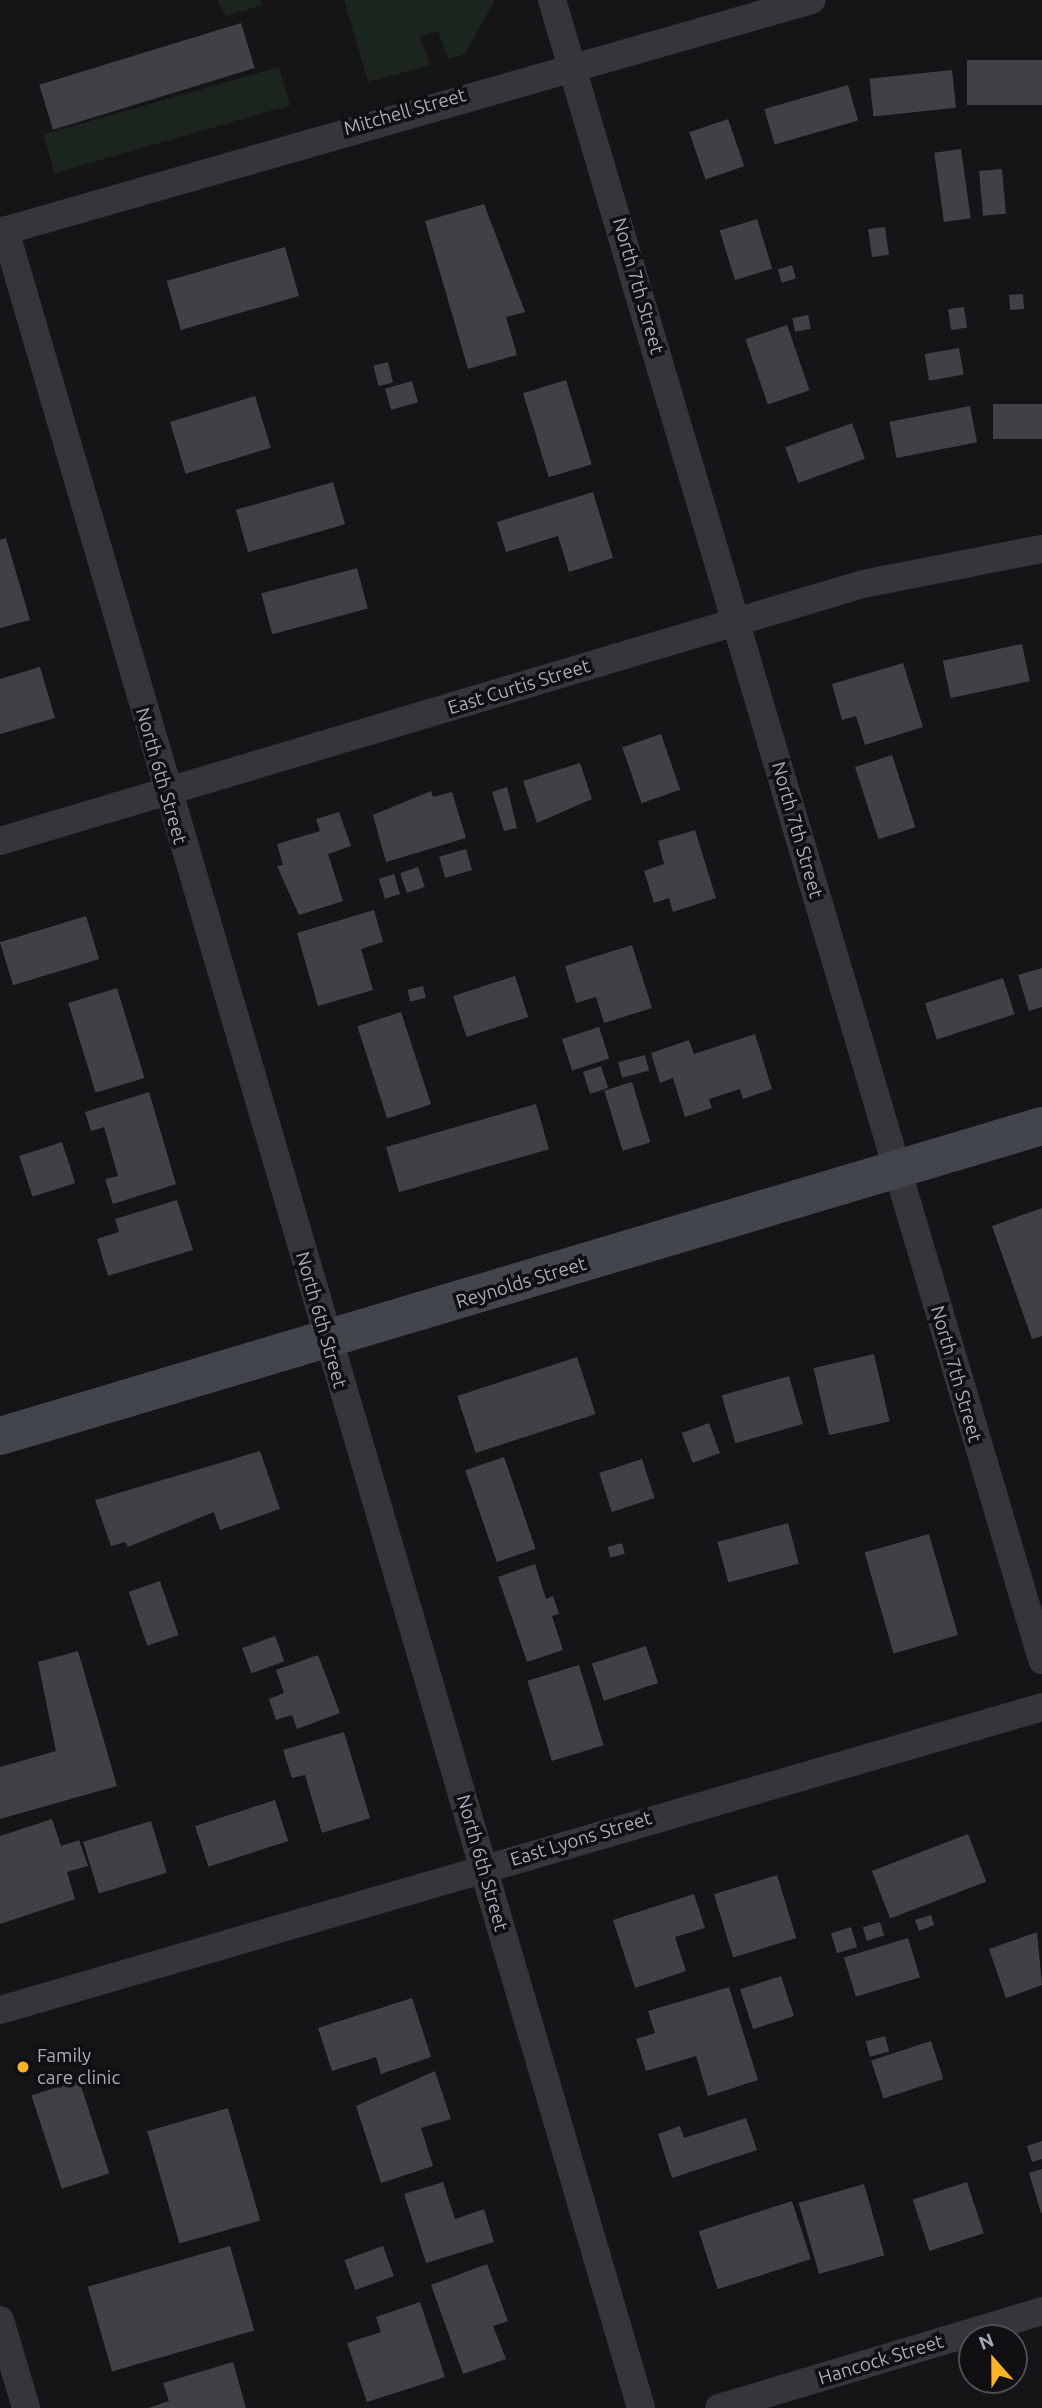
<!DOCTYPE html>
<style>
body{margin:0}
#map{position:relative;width:1042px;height:2408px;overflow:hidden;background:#151517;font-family:Ubuntu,sans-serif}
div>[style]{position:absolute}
.green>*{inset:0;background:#1c251d;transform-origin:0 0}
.building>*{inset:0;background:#404147;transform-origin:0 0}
.minor>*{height:28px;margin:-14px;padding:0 14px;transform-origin:14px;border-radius:14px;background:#35363c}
.secondary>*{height:38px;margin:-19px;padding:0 19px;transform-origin:19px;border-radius:19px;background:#43454c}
.dots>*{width:19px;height:19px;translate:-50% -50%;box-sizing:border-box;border:4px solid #101012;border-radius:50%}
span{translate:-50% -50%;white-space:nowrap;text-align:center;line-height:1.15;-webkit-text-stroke:7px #101012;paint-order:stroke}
.street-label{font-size:19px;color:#a6abb8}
.poi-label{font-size:19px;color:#a6abb8}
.left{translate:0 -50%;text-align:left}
.north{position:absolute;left:958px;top:2324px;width:70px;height:70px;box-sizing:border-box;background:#101012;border:2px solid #4c4e54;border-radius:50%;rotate:339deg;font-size:19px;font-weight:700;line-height:28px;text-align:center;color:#a6abb8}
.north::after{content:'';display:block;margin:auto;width:24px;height:32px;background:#fcb427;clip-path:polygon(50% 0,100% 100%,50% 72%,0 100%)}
</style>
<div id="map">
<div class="green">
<div style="clip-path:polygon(217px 0,260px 0,262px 5px,226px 16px)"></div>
<div style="clip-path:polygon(344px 0,495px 0,465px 54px,448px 59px,438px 31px,420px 37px,430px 65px,368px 82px)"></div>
<div style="left:279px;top:67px;width:40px;height:245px;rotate:74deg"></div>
</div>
<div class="building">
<div style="left:241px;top:23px;width:47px;height:211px;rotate:73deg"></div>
<div style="left:1042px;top:60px;width:45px;height:75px;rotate:90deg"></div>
<div style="left:952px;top:70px;width:38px;height:83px;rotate:84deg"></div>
<div style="left:848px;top:85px;width:37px;height:87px;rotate:74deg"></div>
<div style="left:728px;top:119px;width:50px;height:41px;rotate:71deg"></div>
<div style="left:961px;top:149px;width:70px;height:27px;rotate:82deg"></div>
<div style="left:1002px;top:169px;width:45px;height:23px;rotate:85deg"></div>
<div style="clip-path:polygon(484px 204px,525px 312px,506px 317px,517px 355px,468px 369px,425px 221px)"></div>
<div style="left:757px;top:219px;width:52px;height:39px;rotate:73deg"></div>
<div style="left:885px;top:227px;width:28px;height:17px;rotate:82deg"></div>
<div style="left:285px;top:247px;width:51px;height:123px;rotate:74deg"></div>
<div style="left:792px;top:265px;width:14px;height:15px;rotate:73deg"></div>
<div style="left:1023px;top:294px;width:15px;height:14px;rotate:86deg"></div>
<div style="left:964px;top:307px;width:21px;height:16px;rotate:82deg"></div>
<div style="left:808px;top:315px;width:14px;height:16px;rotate:78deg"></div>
<div style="left:787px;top:325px;width:69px;height:44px;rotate:71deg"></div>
<div style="left:959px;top:348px;width:27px;height:35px;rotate:80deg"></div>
<div style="left:388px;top:362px;width:21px;height:15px;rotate:76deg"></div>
<div style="left:566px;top:380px;width:88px;height:45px;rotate:73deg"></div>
<div style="left:412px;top:381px;width:22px;height:28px;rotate:74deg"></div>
<div style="left:255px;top:396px;width:54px;height:89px;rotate:73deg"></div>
<div style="left:1042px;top:404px;width:35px;height:49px;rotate:90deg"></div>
<div style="left:970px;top:406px;width:37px;height:82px;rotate:79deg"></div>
<div style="left:852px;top:423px;width:38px;height:71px;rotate:70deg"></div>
<div style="left:333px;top:482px;width:44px;height:101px;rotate:74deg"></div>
<div style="clip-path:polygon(593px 492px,613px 558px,569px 572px,558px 536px,506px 552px,497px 522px)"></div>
<div style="clip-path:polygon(6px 538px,30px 620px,0 628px,0 540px)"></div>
<div style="left:357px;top:568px;width:42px;height:99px;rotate:75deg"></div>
<div style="left:1022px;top:644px;width:38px;height:81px;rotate:78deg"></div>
<div style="clip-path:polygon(903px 663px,923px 727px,865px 745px,856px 716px,842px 720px,832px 684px)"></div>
<div style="clip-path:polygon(40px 667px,55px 718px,0 734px,0 679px)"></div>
<div style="left:661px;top:734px;width:59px;height:41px;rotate:71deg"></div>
<div style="left:892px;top:755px;width:76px;height:39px;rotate:72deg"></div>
<div style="clip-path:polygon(580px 763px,592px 799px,537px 823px,523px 781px)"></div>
<div style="clip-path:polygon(507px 787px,517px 828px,504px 831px,492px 792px)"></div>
<div style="clip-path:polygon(431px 791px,433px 797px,452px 792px,466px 838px,386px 862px,373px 815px)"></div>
<div style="clip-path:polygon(339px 812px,351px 846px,328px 854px,343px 901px,299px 915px,277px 866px,283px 865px,277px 844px,320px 831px,316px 819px)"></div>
<div style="clip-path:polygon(695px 830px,716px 898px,673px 912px,669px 898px,654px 903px,644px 871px,664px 864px,658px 841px)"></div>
<div style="left:466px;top:849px;width:22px;height:28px;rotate:74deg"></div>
<div style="left:418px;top:867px;width:21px;height:19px;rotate:71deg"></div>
<div style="left:394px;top:874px;width:21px;height:16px;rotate:73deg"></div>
<div style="clip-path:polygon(374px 910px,383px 942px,361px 949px,373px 990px,318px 1006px,297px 933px)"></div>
<div style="left:86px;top:916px;width:45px;height:90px;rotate:73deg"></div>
<div style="clip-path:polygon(632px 945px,652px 1008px,604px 1023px,596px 997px,576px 1003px,565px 966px)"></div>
<div style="clip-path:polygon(1042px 968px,1042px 1007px,1029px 1011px,1018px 975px)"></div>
<div style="left:515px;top:976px;width:43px;height:65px;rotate:72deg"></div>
<div style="left:1003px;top:978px;width:38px;height:82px;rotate:72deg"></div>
<div style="left:423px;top:986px;width:12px;height:16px;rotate:76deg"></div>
<div style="left:117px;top:988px;width:94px;height:51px;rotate:73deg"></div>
<div style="left:401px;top:1012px;width:97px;height:46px;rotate:72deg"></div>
<div style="left:599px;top:1027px;width:33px;height:39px;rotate:72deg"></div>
<div style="clip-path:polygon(755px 1034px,772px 1089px,743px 1099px,740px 1089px,709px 1099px,712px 1108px,685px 1117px,673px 1078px,660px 1083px,651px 1053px,689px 1040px,694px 1054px)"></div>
<div style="left:645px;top:1055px;width:16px;height:28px;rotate:75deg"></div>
<div style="left:601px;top:1066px;width:23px;height:19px;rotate:72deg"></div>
<div style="left:632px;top:1082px;width:63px;height:29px;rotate:73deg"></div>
<div style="clip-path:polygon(149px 1092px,176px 1184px,113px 1204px,105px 1179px,118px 1176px,104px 1127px,91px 1131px,85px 1112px)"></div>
<div style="left:536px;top:1104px;width:47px;height:156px;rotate:74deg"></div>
<div style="left:62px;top:1142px;width:43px;height:45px;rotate:72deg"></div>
<div style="clip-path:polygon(177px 1200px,193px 1250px,108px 1276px,97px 1239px,119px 1232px,115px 1219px)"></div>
<div style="clip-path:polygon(1042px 1208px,1042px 1336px,1032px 1339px,992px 1226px)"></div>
<div style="left:874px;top:1354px;width:69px;height:62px;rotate:77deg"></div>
<div style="left:577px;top:1357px;width:60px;height:126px;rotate:72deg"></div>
<div style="left:789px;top:1376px;width:50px;height:70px;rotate:74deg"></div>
<div style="left:709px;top:1423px;width:32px;height:29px;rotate:70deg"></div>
<div style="clip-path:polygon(260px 1451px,280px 1509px,220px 1530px,214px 1512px,128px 1547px,125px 1542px,111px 1546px,95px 1500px)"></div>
<div style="left:504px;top:1457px;width:97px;height:41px;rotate:71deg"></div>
<div style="left:642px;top:1459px;width:41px;height:45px;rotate:72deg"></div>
<div style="left:788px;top:1523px;width:42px;height:73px;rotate:75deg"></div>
<div style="left:929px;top:1534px;width:105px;height:67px;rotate:74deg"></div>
<div style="left:622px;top:1543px;width:11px;height:15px;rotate:75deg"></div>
<div style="clip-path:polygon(535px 1564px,546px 1599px,553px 1596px,559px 1614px,552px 1616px,563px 1650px,527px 1662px,498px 1577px)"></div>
<div style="left:160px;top:1581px;width:57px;height:33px;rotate:71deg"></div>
<div style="left:275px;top:1636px;width:27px;height:35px;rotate:70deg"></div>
<div style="left:646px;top:1646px;width:39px;height:57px;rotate:72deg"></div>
<div style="clip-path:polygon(78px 1651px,117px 1786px,0 1819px,0 1767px,56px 1751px,38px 1662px)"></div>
<div style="clip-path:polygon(318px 1655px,340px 1713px,297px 1729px,292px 1715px,276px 1720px,269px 1699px,284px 1693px,276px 1670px)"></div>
<div style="left:579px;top:1665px;width:84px;height:54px;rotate:73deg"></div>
<div style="clip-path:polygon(344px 1732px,370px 1818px,322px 1833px,305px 1775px,292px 1778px,283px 1750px)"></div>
<div style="left:275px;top:1800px;width:43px;height:84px;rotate:72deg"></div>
<div style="clip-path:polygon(52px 1819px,61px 1846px,79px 1840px,88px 1866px,67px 1872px,75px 1899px,0 1924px,0 1836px)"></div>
<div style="left:151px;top:1821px;width:54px;height:71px;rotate:73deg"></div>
<div style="left:968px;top:1834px;width:51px;height:103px;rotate:69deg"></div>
<div style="left:777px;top:1875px;width:66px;height:66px;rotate:73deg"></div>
<div style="clip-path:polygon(694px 1894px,705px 1928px,675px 1937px,686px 1971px,635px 1988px,613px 1920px)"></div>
<div style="clip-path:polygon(931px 1915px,934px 1925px,919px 1931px,915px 1920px)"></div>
<div style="left:880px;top:1922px;width:14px;height:18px;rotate:73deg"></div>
<div style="left:851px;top:1927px;width:21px;height:21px;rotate:73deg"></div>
<div style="clip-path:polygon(1037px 1932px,1042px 1985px,1006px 1998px,989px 1949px)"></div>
<div style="left:908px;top:1938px;width:41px;height:67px;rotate:73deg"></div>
<div style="left:781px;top:1976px;width:42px;height:43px;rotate:72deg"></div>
<div style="clip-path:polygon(729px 1987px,758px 2080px,708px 2096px,696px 2056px,646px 2071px,636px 2039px,655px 2033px,648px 2011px)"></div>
<div style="clip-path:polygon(412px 1998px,431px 2057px,381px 2074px,376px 2057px,332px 2071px,318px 2028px)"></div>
<div style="left:885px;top:2036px;width:16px;height:20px;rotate:75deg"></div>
<div style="left:931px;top:2041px;width:40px;height:63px;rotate:72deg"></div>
<div style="clip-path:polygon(435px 2071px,451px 2119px,421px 2128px,433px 2166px,381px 2183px,356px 2106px)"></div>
<div style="left:79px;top:2080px;width:98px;height:50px;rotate:72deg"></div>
<div style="left:228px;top:2108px;width:117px;height:84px;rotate:74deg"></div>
<div style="clip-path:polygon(746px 2118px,757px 2150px,672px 2178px,658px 2134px,680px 2126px,684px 2138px)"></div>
<div style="clip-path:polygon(1042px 2141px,1042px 2159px,1032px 2162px,1027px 2146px)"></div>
<div style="clip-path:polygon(1042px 2169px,1042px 2213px,1041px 2213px,1029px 2173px)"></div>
<div style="clip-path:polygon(443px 2182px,455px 2219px,484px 2209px,494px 2242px,426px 2263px,404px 2194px)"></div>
<div style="left:967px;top:2182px;width:54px;height:57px;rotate:72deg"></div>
<div style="left:864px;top:2184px;width:74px;height:68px;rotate:74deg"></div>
<div style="left:792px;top:2201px;width:61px;height:98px;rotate:72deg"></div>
<div style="left:230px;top:2246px;width:88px;height:148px;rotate:74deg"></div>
<div style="left:383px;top:2246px;width:32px;height:41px;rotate:70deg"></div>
<div style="clip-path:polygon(487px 2264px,508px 2321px,493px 2326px,506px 2359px,463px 2374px,431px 2285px)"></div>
<div style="clip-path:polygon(420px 2302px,445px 2377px,367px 2402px,347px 2343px,381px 2332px,376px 2317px)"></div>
<div style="clip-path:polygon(233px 2362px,246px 2408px,148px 2408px,169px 2401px,163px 2383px)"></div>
</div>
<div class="minor">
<div style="left:552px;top:0;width:1731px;rotate:73.55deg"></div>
<div style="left:5px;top:230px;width:2269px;rotate:73.72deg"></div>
<div style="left:0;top:232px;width:844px;rotate:-15.95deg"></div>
<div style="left:0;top:841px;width:900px;rotate:-16.58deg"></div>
<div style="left:863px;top:584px;width:182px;rotate:-11.1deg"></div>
<div style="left:0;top:2010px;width:1085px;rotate:-16.21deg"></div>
<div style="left:0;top:2320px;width:92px;rotate:73.5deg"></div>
<div style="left:719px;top:2408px;width:337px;rotate:-16.7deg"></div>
</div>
<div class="secondary">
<div style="left:0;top:1436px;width:1087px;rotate:-16.57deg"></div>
</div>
<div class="dots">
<div style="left:23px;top:2067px;background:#fcb427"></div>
</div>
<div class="street-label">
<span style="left:405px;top:112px;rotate:-16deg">Mitchell Street</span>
<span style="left:638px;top:286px;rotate:74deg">North 7th Street</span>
<span style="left:519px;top:687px;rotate:-17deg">East Curtis Street</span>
<span style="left:161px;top:776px;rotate:74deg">North 6th Street</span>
<span style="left:797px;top:830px;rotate:74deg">North 7th Street</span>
<span style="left:521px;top:1283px;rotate:-17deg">Reynolds Street</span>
<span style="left:321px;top:1320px;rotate:74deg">North 6th Street</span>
<span style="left:956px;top:1374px;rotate:74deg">North 7th Street</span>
<span style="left:581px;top:1839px;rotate:-17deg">East Lyons Street</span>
<span style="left:482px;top:1863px;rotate:74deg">North 6th Street</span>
<span style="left:881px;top:2360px;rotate:-17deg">Hancock Street</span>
</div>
<div class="poi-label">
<span class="left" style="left:37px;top:2067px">Family<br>care clinic</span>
</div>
<div class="north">N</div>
</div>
